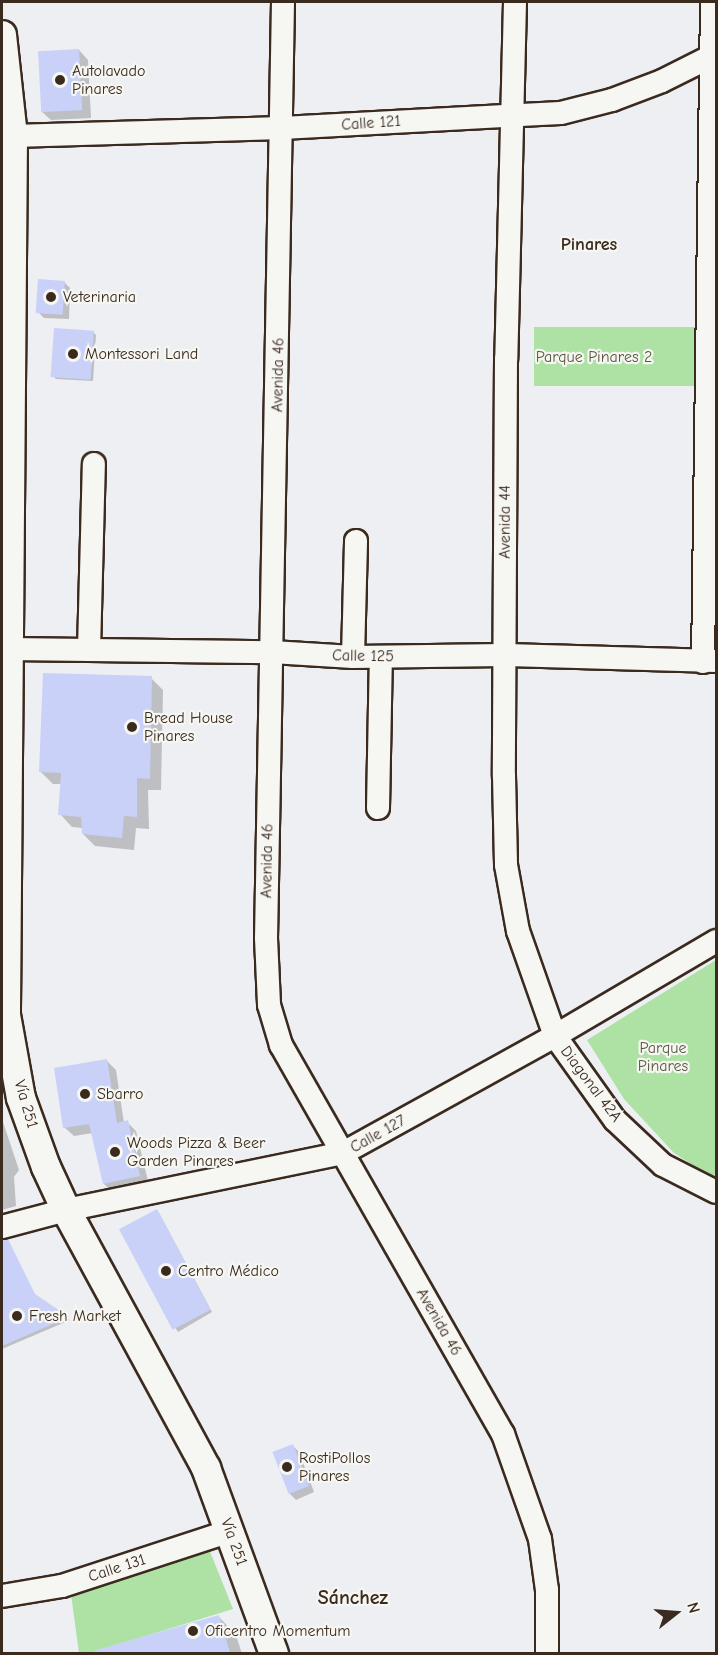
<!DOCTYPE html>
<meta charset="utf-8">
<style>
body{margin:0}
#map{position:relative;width:718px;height:1655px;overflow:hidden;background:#edeff3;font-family:"Comic Neue",sans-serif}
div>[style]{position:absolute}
.green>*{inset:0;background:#ade2a4;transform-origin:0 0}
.shadow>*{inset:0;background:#0003}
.building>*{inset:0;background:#c9d1f9;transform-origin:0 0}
.roads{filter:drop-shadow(2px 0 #3b2a1e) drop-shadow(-2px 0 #3b2a1e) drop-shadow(0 2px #3b2a1e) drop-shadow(0 -2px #3b2a1e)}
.minor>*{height:22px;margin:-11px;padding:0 11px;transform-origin:11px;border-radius:11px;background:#f6f6f2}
.major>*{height:28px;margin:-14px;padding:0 14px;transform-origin:14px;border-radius:14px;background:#f6f6f2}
.dots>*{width:16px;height:16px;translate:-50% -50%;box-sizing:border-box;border:3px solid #f6f6f2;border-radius:50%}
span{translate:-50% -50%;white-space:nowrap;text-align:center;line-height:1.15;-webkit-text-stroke:4.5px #f6f6f2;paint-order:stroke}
.poi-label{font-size:16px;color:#3b2a1e}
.left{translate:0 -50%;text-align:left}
.street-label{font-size:16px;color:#3b2a1e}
.park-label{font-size:16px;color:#585840}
.neighbourhood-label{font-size:18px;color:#3b2a1e;font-weight:700}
.quarter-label{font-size:20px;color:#3b2a1e;font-weight:700}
.frame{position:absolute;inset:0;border:3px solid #3b2a1e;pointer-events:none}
.north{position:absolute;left:646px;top:1583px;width:60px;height:60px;-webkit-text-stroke:4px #f6f6f2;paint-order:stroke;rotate:73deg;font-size:16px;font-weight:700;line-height:24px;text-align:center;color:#3b2a1e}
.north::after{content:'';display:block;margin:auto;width:21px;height:27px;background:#3b2a1e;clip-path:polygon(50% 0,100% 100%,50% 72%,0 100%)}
</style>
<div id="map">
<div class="green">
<div style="left:534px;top:327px;width:172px;height:59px"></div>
<div style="clip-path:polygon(716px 960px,716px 1180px,674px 1153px,624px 1099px,587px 1040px)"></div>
<div style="clip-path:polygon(209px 1549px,233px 1609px,91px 1653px,79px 1653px,71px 1594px)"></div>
</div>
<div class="shadow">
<div style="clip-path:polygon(79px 50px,88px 60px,91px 118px,51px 120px,41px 111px)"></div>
<div style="clip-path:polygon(64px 282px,70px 288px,69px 319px,44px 318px,38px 312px)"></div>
<div style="clip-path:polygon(93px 332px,96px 335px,93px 381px,56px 379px,53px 376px)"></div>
<div style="clip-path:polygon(151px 678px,163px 690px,161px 790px,148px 790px,149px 829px,136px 828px,134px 850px,95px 846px,83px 834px,83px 828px,72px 827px,60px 814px,62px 784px,53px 784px,41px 772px)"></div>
<div style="clip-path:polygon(107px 1061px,116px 1070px,124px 1123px,127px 1122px,136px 1131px,149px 1185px,114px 1193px,104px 1184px,93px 1133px,74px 1136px,64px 1127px)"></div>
<div style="clip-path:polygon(2px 1119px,19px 1170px,14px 1177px,16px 1206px,2px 1210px)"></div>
<div style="clip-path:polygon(159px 1213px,212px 1312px,178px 1332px,176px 1329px)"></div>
<div style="clip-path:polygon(9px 1245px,36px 1297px,70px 1320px,2px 1349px,2px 1246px)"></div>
<div style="clip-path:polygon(293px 1446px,299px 1452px,314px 1492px,296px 1500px,290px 1494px)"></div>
<div style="clip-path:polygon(219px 1617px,236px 1635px,242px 1654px,107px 1654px,106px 1649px)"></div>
</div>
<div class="building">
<div style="left:79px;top:49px;width:61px;height:41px;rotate:87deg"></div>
<div style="left:38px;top:279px;width:27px;height:34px;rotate:4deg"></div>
<div style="left:54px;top:328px;width:40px;height:49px;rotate:4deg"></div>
<div style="clip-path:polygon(43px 673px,152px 676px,150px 779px,137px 778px,137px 817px,124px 816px,122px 838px,82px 834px,81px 817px,58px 815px,61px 773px,39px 772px)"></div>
<div style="clip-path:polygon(107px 1059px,117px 1123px,128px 1120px,140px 1176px,103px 1184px,89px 1124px,63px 1128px,54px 1068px)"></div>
<div style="left:157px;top:1209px;width:114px;height:43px;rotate:62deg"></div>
<div style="clip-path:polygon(8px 1239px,35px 1294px,69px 1317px,2px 1346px,2px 1240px)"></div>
<div style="left:293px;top:1444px;width:45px;height:22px;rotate:69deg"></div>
<div style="clip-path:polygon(219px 1615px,230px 1653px,97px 1653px,96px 1650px)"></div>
</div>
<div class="roads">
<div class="minor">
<div style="left:283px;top:2px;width:936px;rotate:91.04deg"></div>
<div style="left:266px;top:938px;width:67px;rotate:87.4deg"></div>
<div style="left:269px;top:1005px;width:42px;rotate:73.3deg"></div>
<div style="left:281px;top:1045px;width:448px;rotate:60.3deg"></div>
<div style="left:503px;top:1434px;width:111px;rotate:70.6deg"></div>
<div style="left:540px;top:1539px;width:51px;rotate:82.2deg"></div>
<div style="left:547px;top:1590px;width:64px;rotate:90deg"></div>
<div style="left:515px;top:2px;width:357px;rotate:91.4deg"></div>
<div style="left:506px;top:359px;width:417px;rotate:90.3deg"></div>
<div style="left:504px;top:776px;width:89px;rotate:88.7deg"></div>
<div style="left:506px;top:865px;width:67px;rotate:79.7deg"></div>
<div style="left:518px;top:931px;width:111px;rotate:70.6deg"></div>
<div style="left:555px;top:1036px;width:103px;rotate:54.5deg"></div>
<div style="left:615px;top:1120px;width:66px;rotate:43.2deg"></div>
<div style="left:663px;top:1165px;width:59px;rotate:27deg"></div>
<div style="left:13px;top:136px;width:269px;rotate:-1.7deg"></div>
<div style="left:282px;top:128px;width:279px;rotate:-3.1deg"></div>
<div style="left:561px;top:113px;width:53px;rotate:-14.3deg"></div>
<div style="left:612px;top:100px;width:53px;rotate:-20.8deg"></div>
<div style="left:662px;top:81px;width:60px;rotate:-26.6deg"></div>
<div style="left:9px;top:649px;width:263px;rotate:0.7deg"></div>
<div style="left:272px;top:652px;width:81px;rotate:3.5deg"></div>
<div style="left:353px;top:657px;width:151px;rotate:-0.8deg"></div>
<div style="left:504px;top:655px;width:212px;rotate:1.6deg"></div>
<div style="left:89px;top:650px;width:186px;rotate:-88.5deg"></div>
<div style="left:353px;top:657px;width:116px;rotate:-88.5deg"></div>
<div style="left:703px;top:662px;width:660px;rotate:-89.22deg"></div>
<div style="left:378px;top:808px;width:151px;rotate:-88.9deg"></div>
<div style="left:2px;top:1227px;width:66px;rotate:-14.9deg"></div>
<div style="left:66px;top:1210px;width:283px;rotate:-11.6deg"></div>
<div style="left:343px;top:1153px;width:242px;rotate:-28.9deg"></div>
<div style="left:555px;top:1036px;width:187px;rotate:-30.5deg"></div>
<div style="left:2px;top:1596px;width:61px;rotate:-9.5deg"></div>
<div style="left:62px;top:1586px;width:177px;rotate:-18.1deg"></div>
</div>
<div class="major">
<div style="left:2px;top:35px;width:102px;rotate:83.8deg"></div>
<div style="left:13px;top:136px;width:879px;rotate:90.46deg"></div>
<div style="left:6px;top:1015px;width:84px;rotate:79.8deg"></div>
<div style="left:21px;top:1098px;width:73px;rotate:70.1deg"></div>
<div style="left:46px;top:1167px;width:47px;rotate:65.1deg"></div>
<div style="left:66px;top:1210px;width:294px;rotate:61.5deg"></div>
<div style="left:206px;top:1468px;width:198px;rotate:69.9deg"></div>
</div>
</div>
<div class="dots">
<div style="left:60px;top:80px;background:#3b2a1e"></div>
<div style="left:51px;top:297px;background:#3b2a1e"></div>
<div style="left:73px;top:354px;background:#3b2a1e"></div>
<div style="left:132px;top:727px;background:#3b2a1e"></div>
<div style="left:85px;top:1094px;background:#3b2a1e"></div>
<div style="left:115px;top:1152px;background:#3b2a1e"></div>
<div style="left:166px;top:1271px;background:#3b2a1e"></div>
<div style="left:17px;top:1316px;background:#3b2a1e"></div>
<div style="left:287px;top:1467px;background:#3b2a1e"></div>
<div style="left:193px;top:1631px;background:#3b2a1e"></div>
</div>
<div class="poi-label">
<span class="left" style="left:72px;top:80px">Autolavado<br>Pinares</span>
<span class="left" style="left:63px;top:297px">Veterinaria</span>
<span class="left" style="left:85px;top:354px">Montessori Land</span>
<span class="left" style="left:144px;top:727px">Bread House<br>Pinares</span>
<span class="left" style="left:97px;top:1094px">Sbarro</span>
<span class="left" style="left:127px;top:1152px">Woods Pizza &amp; Beer<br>Garden Pinares</span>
<span class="left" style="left:178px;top:1271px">Centro Médico</span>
<span class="left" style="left:29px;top:1316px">Fresh Market</span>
<span class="left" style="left:299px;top:1467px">RostiPollos<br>Pinares</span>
<span class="left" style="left:205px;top:1631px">Oficentro Momentum</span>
</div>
<div class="street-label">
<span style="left:371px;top:123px;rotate:-4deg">Calle 121</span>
<span style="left:278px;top:375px;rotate:-89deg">Avenida 46</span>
<span style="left:505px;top:522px;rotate:-90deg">Avenida 44</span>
<span style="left:363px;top:656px;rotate:1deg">Calle 125</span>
<span style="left:267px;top:861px;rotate:-89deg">Avenida 46</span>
<span style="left:591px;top:1084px;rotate:53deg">Diagonal 42A</span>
<span style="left:26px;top:1104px;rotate:74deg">Vía 251</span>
<span style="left:378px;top:1134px;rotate:-29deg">Calle 127</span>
<span style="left:439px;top:1322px;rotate:60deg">Avenida 46</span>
<span style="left:234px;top:1542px;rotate:70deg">Vía 251</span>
<span style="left:117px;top:1568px;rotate:-18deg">Calle 131</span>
</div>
<div class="park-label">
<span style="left:594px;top:357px">Parque Pinares 2</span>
<span style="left:663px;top:1057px">Parque<br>Pinares</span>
</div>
<div class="neighbourhood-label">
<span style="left:589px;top:245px">Pinares</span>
</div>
<div class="quarter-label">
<span style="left:353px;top:1597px">Sánchez</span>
</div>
<div class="frame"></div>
<div class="north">N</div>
</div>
